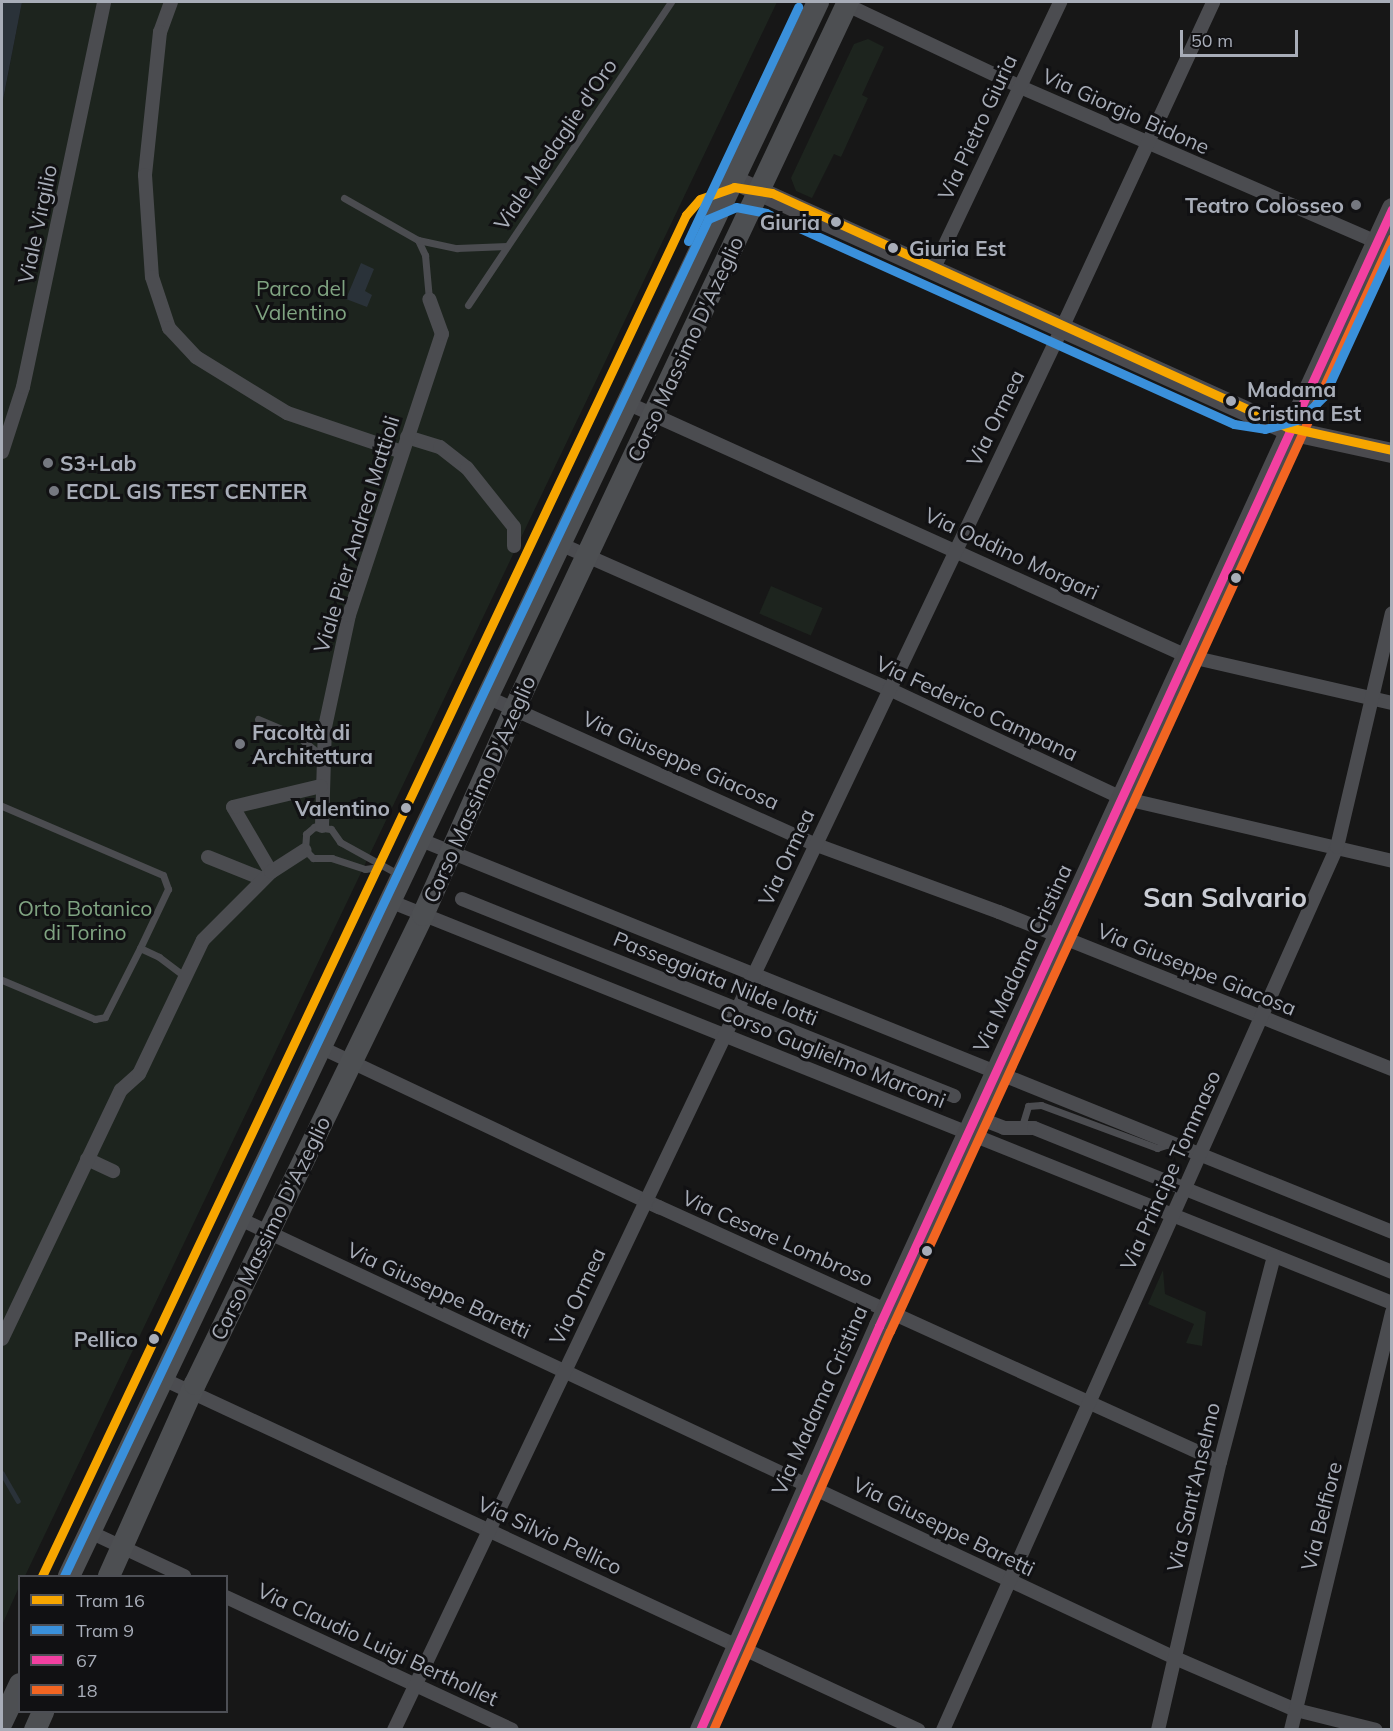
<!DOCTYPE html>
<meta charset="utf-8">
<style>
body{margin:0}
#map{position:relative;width:1393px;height:1731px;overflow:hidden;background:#171717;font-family:Mulish,sans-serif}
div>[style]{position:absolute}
.green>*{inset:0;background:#1d241e;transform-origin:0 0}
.water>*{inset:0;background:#2a3239}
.stream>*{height:4.5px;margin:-2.25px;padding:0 2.25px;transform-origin:2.25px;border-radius:2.25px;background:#2a3239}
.lane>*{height:7px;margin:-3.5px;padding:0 3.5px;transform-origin:3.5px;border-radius:3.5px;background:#4b4c50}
.street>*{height:14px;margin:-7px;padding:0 7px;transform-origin:7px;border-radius:7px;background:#4b4c50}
.secondary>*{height:20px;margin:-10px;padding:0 10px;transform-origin:10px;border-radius:10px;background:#4a4a4e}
.primary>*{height:22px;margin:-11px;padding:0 11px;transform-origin:11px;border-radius:11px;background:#4d4f52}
.bus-1>*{height:9px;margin:-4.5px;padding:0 4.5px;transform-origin:4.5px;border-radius:4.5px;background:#f240a1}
.bus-2>*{height:9px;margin:-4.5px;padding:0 4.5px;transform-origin:4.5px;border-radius:4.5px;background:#f26522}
.tram-1>*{height:9px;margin:-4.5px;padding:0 4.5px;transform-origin:4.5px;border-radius:4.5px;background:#f7a600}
.tram-2>*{height:9px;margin:-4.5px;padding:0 4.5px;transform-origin:4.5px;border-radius:4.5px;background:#3a90db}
.dots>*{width:16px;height:16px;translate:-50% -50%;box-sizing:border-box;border:3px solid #111113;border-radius:50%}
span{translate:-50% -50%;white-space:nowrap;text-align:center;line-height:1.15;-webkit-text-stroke:6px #111113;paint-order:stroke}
.street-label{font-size:21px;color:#a8adb8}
.poi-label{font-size:21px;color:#a8adb8;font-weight:700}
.right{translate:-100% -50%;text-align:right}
.left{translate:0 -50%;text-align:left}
.stop-label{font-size:21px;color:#a8adb8;font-weight:700}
.park-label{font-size:21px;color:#7fa381}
.district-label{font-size:27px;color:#c9ccd4;font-weight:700}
.frame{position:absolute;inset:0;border:3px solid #a8adb8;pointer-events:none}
.legend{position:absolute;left:18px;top:1575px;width:210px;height:138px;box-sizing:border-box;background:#111113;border:2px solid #4d4f55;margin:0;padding:8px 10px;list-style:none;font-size:18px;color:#a8adb8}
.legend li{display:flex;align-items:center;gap:12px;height:30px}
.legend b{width:30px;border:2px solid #4d4f55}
.scale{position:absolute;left:1180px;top:30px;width:118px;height:27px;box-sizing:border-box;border:3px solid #a8adb8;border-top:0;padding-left:8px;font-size:18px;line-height:21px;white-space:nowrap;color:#a8adb8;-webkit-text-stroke:4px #111113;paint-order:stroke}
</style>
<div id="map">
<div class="green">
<div style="clip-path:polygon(22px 2px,777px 2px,25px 1576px,20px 1576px,19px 1587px,2px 1625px,2px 105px)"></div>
<div style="clip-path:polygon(868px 39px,884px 47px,862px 95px,868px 98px,841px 157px,834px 154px,812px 198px,796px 191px,791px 178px,854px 44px)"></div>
<div style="left:771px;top:586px;width:56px;height:30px;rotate:23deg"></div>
<div style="clip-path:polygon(1163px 1270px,1165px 1294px,1206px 1312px,1202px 1346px,1186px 1343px,1194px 1324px,1148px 1304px)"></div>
</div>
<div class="water">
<div style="clip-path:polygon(2px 2px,22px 2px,2px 105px)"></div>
<div style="clip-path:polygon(361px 263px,374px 269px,365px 291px,372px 295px,367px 307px,346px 299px)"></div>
</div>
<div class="stream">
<div style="left:2px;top:1473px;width:32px;rotate:60deg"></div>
</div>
<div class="lane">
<div style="left:344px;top:198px;width:85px;rotate:29.6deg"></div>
<div style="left:418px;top:240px;width:17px;rotate:65deg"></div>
<div style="left:425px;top:255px;width:44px;rotate:84.8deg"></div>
<div style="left:418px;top:240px;width:40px;rotate:12deg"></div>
<div style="left:457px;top:248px;width:50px;rotate:-2.3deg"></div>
<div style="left:468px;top:305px;width:365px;rotate:-56.2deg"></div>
<div style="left:258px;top:719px;width:41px;rotate:22.8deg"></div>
<div style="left:296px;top:735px;width:35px;rotate:39deg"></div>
<div style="left:2px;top:806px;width:175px;rotate:23.2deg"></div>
<div style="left:163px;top:875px;width:15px;rotate:70deg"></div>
<div style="left:168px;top:889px;width:65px;rotate:115.4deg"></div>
<div style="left:379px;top:867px;width:14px;rotate:172deg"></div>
<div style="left:365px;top:869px;width:35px;rotate:-162deg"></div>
<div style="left:332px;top:858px;width:19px;rotate:180deg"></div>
<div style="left:313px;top:858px;width:11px;rotate:-135deg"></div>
<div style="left:305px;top:850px;width:16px;rotate:-86deg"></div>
<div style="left:306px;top:834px;width:11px;rotate:-41deg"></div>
<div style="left:314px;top:827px;width:17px;rotate:7deg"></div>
<div style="left:331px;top:829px;width:16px;rotate:55deg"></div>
<div style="left:340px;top:842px;width:66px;rotate:28.9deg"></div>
<div style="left:2px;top:980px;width:101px;rotate:22.8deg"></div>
<div style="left:95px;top:1019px;width:10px;rotate:-11deg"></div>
<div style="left:105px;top:1017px;width:77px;rotate:-63.1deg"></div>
<div style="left:140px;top:948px;width:21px;rotate:25deg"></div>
<div style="left:159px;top:957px;width:34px;rotate:37deg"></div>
<div style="left:1022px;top:1126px;width:21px;rotate:-73deg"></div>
<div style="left:1028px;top:1106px;width:13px;rotate:-4deg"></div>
<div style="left:1041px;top:1105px;width:124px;rotate:20.3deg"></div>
<div style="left:1157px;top:1148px;width:13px;rotate:-18deg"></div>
</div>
<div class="street">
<div style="left:171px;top:2px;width:32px;rotate:110deg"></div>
<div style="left:160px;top:32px;width:144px;rotate:96deg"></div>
<div style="left:145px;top:175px;width:102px;rotate:86.1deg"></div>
<div style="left:152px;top:277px;width:54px;rotate:71.6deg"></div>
<div style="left:169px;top:328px;width:40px;rotate:47deg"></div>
<div style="left:196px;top:357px;width:107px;rotate:31.6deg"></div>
<div style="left:287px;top:413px;width:121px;rotate:18.7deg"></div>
<div style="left:847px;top:5px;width:189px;rotate:25.3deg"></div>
<div style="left:1018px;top:86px;width:408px;rotate:23.5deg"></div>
<div style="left:933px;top:270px;width:297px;rotate:-64.6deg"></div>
<div style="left:627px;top:403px;width:614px;rotate:24.31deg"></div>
<div style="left:1187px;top:656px;width:210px;rotate:12.9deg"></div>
<div style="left:407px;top:437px;width:34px;rotate:17deg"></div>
<div style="left:440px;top:447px;width:34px;rotate:38deg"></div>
<div style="left:467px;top:468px;width:75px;rotate:51.5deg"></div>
<div style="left:514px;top:527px;width:19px;rotate:90deg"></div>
<div style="left:2px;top:452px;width:68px;rotate:-72.1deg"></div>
<div style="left:23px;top:387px;width:393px;rotate:-78.1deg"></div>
<div style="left:560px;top:544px;width:360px;rotate:23.8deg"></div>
<div style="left:889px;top:689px;width:257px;rotate:25.1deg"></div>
<div style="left:1122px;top:798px;width:277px;rotate:13.1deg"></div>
<div style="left:489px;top:698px;width:356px;rotate:24.2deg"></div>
<div style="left:814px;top:844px;width:197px;rotate:20.2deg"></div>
<div style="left:999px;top:912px;width:423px;rotate:21.8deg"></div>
<div style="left:322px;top:826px;width:99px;rotate:-88.3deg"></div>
<div style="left:325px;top:727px;width:115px;rotate:-77.9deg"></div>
<div style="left:349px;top:615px;width:296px;rotate:-71.7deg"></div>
<div style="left:442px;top:334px;width:37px;rotate:-110deg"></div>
<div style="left:421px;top:840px;width:1047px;rotate:21.98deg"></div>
<div style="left:208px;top:857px;width:59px;rotate:21.8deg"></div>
<div style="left:271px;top:872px;width:75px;rotate:-120.3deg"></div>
<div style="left:233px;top:807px;width:90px;rotate:-13.4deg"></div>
<div style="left:462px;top:899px;width:530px;rotate:21.82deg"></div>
<div style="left:392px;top:902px;width:1077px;rotate:21.85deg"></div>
<div style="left:322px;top:1048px;width:373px;rotate:25.3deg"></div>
<div style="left:659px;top:1207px;width:616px;rotate:24.44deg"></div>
<div style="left:976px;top:1117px;width:30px;rotate:21deg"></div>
<div style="left:1004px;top:1128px;width:30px"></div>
<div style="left:1034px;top:1128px;width:386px;rotate:21.9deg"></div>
<div style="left:87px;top:1159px;width:29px;rotate:25deg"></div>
<div style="left:240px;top:1219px;width:1033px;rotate:25.15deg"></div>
<div style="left:1175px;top:1658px;width:132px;rotate:23.3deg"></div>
<div style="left:1296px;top:1710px;width:82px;rotate:14deg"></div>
<div style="left:2px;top:1339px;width:276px;rotate:-64.5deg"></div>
<div style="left:121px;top:1090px;width:24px;rotate:-42deg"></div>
<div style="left:139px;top:1074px;width:148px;rotate:-64.5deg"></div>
<div style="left:203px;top:940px;width:96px;rotate:-45deg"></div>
<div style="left:271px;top:872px;width:40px;rotate:-32.9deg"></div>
<div style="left:163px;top:1379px;width:833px;rotate:24.93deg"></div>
<div style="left:90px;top:1532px;width:104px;rotate:25.1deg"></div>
<div style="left:226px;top:1597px;width:315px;rotate:24.9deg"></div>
<div style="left:394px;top:1730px;width:1553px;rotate:-64.52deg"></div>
<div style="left:1062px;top:328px;width:359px;rotate:-65.1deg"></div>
<div style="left:943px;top:1730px;width:967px;rotate:-65.95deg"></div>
<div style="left:1337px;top:847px;width:240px;rotate:-76.8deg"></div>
<div style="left:1158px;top:1730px;width:275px;rotate:-77deg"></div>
<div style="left:1220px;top:1462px;width:213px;rotate:-75.3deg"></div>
<div style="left:1291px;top:1730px;width:430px;rotate:-76.4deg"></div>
</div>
<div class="secondary">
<div style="left:734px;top:180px;width:610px;rotate:24.3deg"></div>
<div style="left:1290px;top:431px;width:104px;rotate:12.2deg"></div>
<div style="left:700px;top:1730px;width:442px;rotate:-66.1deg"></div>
<div style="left:879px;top:1326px;width:1230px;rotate:-65.35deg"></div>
</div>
<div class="primary">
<div style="left:69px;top:1576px;width:1743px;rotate:-64.55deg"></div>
<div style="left:109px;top:1576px;width:210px;rotate:-65.9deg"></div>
<div style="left:195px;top:1384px;width:521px;rotate:-64.07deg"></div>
<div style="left:423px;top:915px;width:227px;rotate:-66deg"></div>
<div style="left:515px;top:708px;width:781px;rotate:-64.75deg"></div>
<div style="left:2px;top:1722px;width:42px;rotate:-64.7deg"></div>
<div style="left:35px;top:1730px;width:20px;rotate:-66deg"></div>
</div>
<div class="bus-1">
<div style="left:700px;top:1730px;width:442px;rotate:-66.1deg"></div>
<div style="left:879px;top:1326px;width:1229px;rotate:-65.33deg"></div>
</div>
<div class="bus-2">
<div style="left:713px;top:1730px;width:436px;rotate:-66.1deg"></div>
<div style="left:890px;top:1331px;width:1203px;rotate:-65.33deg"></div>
</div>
<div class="tram-1">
<div style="left:42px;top:1576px;width:1506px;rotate:-64.68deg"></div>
<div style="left:686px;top:215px;width:21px;rotate:-49deg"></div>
<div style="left:700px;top:199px;width:36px;rotate:-19deg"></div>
<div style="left:734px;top:187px;width:38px;rotate:9deg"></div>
<div style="left:772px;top:193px;width:566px;rotate:24.44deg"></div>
<div style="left:1287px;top:427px;width:107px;rotate:12.4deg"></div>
</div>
<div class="tram-2">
<div style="left:688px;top:241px;width:259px;rotate:-64.8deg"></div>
<div style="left:64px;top:1576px;width:1502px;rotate:-64.61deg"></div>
<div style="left:708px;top:219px;width:30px;rotate:-23deg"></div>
<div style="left:736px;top:207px;width:31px;rotate:11deg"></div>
<div style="left:766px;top:213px;width:513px;rotate:24.27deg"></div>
<div style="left:1234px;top:424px;width:31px;rotate:9deg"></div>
<div style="left:1265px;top:429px;width:37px;rotate:-16deg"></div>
<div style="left:1301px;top:419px;width:33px;rotate:-45deg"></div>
<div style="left:1324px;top:396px;width:163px;rotate:-65.3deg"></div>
</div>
<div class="dots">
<div style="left:1356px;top:205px;background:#757880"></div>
<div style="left:836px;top:222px;background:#a8adb8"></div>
<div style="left:893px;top:248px;background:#a8adb8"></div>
<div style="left:1231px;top:401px;background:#a8adb8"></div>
<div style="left:48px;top:463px;background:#757880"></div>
<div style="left:54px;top:491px;background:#757880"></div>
<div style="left:1236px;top:578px;background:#a8adb8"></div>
<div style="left:240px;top:744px;background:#757880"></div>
<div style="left:406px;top:808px;background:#a8adb8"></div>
<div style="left:927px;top:1251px;background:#a8adb8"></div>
<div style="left:154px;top:1339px;background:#a8adb8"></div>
</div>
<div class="street-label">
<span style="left:1126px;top:111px;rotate:24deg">Via Giorgio Bidone</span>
<span style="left:977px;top:127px;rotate:-65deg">Via Pietro Giuria</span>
<span style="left:555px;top:144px;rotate:-56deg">Viale Medaglie d'Oro</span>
<span style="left:37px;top:224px;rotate:-78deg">Viale Virgilio</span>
<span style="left:685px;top:349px;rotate:-65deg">Corso Massimo D'Azeglio</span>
<span style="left:995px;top:418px;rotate:-64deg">Via Ormea</span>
<span style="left:356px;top:534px;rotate:-73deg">Viale Pier Andrea Mattioli</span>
<span style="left:1012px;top:553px;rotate:25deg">Via Oddino Morgari</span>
<span style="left:977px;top:708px;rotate:25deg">Via Federico Campana</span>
<span style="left:681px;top:760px;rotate:24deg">Via Giuseppe Giacosa</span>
<span style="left:479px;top:789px;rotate:-66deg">Corso Massimo D'Azeglio</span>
<span style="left:786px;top:857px;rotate:-65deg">Via Ormea</span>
<span style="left:1022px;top:958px;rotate:-65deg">Via Madama Cristina</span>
<span style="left:1197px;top:969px;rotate:22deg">Via Giuseppe Giacosa</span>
<span style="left:716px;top:978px;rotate:22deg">Passeggiata Nilde Iotti</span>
<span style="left:833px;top:1056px;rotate:22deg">Corso Guglielmo Marconi</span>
<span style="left:1170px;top:1170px;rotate:-66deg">Via Principe Tommaso</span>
<span style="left:270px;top:1228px;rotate:-64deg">Corso Massimo D'Azeglio</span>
<span style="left:778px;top:1238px;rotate:24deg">Via Cesare Lombroso</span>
<span style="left:439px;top:1290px;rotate:25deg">Via Giuseppe Baretti</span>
<span style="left:577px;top:1296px;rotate:-65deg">Via Ormea</span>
<span style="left:819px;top:1400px;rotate:-66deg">Via Madama Cristina</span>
<span style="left:1193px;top:1487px;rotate:-77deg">Via Sant'Anselmo</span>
<span style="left:1321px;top:1516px;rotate:-76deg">Via Belfiore</span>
<span style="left:944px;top:1526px;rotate:26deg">Via Giuseppe Baretti</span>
<span style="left:550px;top:1535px;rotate:25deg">Via Silvio Pellico</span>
<span style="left:378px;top:1644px;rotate:25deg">Via Claudio Luigi Berthollet</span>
</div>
<div class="poi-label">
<span class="right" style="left:1344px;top:205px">Teatro Colosseo</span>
<span class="left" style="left:60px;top:463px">S3+Lab</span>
<span class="left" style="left:66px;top:491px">ECDL GIS TEST CENTER</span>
<span class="left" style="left:252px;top:744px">Facoltà di<br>Architettura</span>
</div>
<div class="stop-label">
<span class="right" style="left:820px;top:222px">Giuria</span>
<span class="left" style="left:909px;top:248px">Giuria Est</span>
<span class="left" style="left:1247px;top:401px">Madama<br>Cristina Est</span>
<span class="right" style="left:390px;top:808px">Valentino</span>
<span class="right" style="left:138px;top:1339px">Pellico</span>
</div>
<div class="park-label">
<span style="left:301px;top:300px">Parco del<br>Valentino</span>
<span style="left:85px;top:920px">Orto Botanico<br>di Torino</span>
</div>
<div class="district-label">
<span style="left:1225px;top:898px">San Salvario</span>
</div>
<div class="frame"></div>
<ul class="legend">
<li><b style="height:8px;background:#f7a600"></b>Tram 16</li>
<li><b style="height:8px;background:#3a90db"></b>Tram 9</li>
<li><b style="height:8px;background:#f240a1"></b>67</li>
<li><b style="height:8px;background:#f26522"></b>18</li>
</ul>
<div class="scale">50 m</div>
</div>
